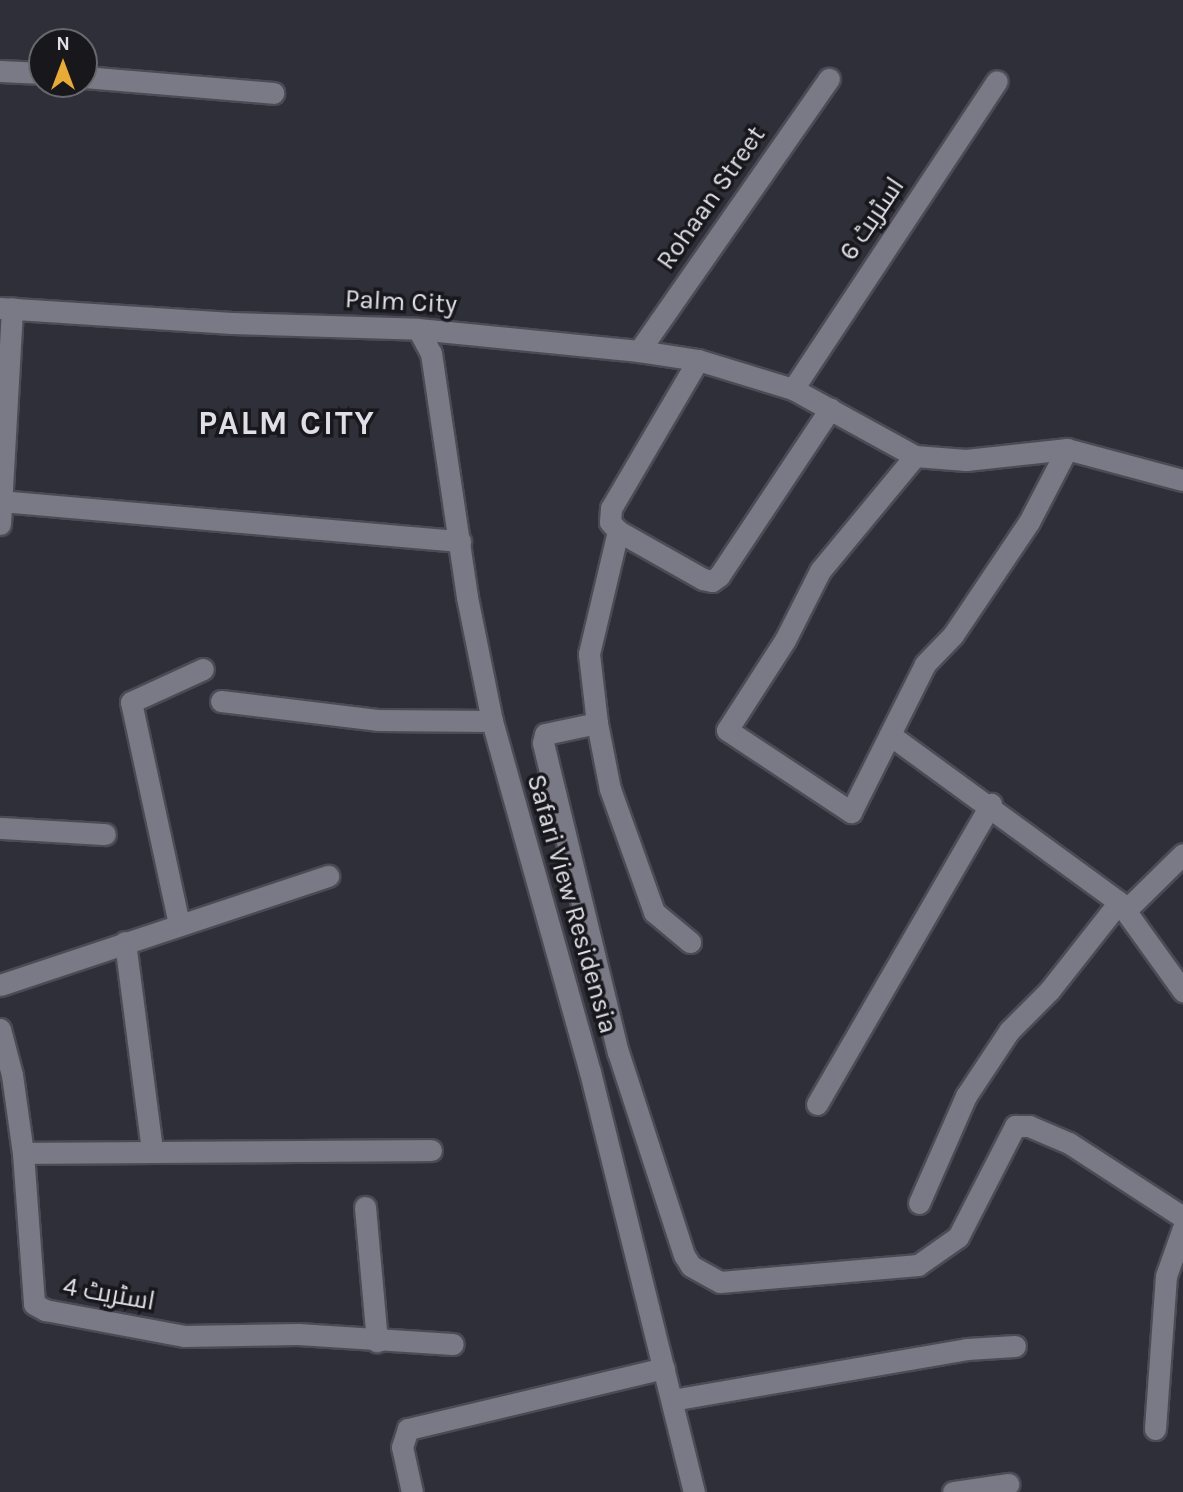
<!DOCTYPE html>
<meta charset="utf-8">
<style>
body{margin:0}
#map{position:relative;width:1183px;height:1492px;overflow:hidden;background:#2f2f3a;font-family:Karla,Cairo,sans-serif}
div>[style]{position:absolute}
.roads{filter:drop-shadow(2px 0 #4c4b54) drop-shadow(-2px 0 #4c4b54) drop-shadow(0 2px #4c4b54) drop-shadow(0 -2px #4c4b54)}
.minor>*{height:21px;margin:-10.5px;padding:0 10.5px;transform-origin:10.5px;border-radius:10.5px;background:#7a7986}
span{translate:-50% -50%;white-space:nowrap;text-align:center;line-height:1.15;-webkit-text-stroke:7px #18171c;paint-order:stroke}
.street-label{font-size:26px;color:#e0dfe7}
.district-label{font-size:33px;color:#e0dfe7;font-weight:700;letter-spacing:2px}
.north{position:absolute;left:28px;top:28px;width:70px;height:70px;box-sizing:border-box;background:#18171c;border:2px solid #68676d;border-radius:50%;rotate:0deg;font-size:19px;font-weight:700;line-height:28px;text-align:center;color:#e0dfe7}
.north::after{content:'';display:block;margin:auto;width:24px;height:32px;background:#e9ab37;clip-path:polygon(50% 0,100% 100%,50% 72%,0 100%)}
</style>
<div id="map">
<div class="roads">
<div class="minor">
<div style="left:0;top:71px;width:42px;rotate:2.7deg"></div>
<div style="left:84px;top:77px;width:190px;rotate:4.8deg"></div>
<div style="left:0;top:308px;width:232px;rotate:3.7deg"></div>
<div style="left:232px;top:323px;width:186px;rotate:1.8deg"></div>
<div style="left:418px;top:329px;width:222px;rotate:5.7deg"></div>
<div style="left:639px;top:351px;width:60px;rotate:8.7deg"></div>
<div style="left:698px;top:360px;width:99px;rotate:17deg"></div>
<div style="left:793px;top:389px;width:139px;rotate:28.8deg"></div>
<div style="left:915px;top:456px;width:51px;rotate:4.5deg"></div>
<div style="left:966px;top:460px;width:102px;rotate:-6.2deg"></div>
<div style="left:1067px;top:449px;width:120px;rotate:15deg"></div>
<div style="left:418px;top:329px;width:27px;rotate:62deg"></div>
<div style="left:431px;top:353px;width:247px;rotate:81.6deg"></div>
<div style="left:467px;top:597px;width:126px;rotate:78.6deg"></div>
<div style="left:492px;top:721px;width:364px;rotate:74.4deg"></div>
<div style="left:590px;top:1072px;width:433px;rotate:76.1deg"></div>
<div style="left:639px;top:351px;width:332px;rotate:-55.1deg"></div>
<div style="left:698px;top:360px;width:172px;rotate:120.4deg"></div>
<div style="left:611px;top:508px;width:14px;rotate:94deg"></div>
<div style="left:610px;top:522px;width:12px;rotate:48deg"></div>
<div style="left:618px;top:531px;width:98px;rotate:29.5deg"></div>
<div style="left:703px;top:579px;width:9px;rotate:13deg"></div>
<div style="left:712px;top:581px;width:9px;rotate:-36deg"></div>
<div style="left:719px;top:576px;width:201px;rotate:-56.4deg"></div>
<div style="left:793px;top:389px;width:369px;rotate:-56.5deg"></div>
<div style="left:915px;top:456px;width:149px;rotate:129.6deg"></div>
<div style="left:820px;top:571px;width:77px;rotate:116.9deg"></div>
<div style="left:785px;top:640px;width:107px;rotate:122.8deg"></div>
<div style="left:727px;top:730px;width:149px;rotate:33.5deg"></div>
<div style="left:851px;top:812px;width:165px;rotate:-63.4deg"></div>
<div style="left:925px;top:664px;width:40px;rotate:-46deg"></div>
<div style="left:953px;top:635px;width:136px;rotate:-56.1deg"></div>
<div style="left:1029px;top:522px;width:82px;rotate:-62.5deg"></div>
<div style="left:1px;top:501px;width:461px;rotate:5deg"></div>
<div style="left:0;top:524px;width:216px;rotate:-86.8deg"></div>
<div style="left:618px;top:531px;width:126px;rotate:103.3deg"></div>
<div style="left:589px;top:654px;width:69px;rotate:83.4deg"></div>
<div style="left:597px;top:723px;width:67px;rotate:78.9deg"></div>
<div style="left:610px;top:789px;width:131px;rotate:70.3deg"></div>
<div style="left:654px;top:912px;width:47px;rotate:39.8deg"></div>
<div style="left:221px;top:701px;width:157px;rotate:6.9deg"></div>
<div style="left:377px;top:720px;width:115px;rotate:0.5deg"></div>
<div style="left:597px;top:723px;width:53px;rotate:168.1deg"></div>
<div style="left:545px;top:734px;width:9px;rotate:103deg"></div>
<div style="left:543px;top:743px;width:318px;rotate:76.4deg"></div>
<div style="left:618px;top:1052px;width:213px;rotate:72deg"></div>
<div style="left:684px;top:1255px;width:13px;rotate:58deg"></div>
<div style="left:691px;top:1266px;width:33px;rotate:29deg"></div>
<div style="left:720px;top:1282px;width:199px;rotate:-4.9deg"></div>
<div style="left:918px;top:1265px;width:49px;rotate:-35deg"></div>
<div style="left:958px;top:1237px;width:125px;rotate:-62.8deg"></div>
<div style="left:1015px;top:1126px;width:14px"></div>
<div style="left:1029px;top:1126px;width:43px;rotate:23deg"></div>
<div style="left:1069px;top:1143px;width:136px;rotate:33deg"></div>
<div style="left:890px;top:735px;width:283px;rotate:36.1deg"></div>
<div style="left:1119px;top:902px;width:110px;rotate:54.3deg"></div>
<div style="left:0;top:828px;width:105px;rotate:3.3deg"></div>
<div style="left:1125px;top:911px;width:81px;rotate:-44.5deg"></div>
<div style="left:179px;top:924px;width:227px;rotate:-102.2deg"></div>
<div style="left:131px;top:702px;width:79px;rotate:-24.6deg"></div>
<div style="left:125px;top:942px;width:209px;rotate:82.6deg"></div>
<div style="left:0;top:985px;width:346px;rotate:-18.4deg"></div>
<div style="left:0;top:1029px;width:48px;rotate:75.4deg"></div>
<div style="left:12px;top:1075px;width:79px;rotate:82deg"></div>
<div style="left:23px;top:1153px;width:151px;rotate:85.8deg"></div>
<div style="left:34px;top:1304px;width:13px;rotate:29deg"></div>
<div style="left:45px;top:1310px;width:141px;rotate:10.6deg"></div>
<div style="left:184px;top:1336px;width:114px;rotate:-1deg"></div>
<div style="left:298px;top:1334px;width:155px;rotate:3.7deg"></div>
<div style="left:817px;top:1104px;width:347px;rotate:-59.9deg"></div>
<div style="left:23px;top:1153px;width:408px;rotate:-0.4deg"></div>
<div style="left:919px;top:1203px;width:117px;rotate:-66.3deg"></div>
<div style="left:966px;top:1096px;width:78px;rotate:-56.5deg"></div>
<div style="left:1009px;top:1031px;width:57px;rotate:-45deg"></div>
<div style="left:1049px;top:991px;width:113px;rotate:-51.8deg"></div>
<div style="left:365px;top:1207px;width:135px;rotate:84.9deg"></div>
<div style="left:672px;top:1400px;width:299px;rotate:-9.8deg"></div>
<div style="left:967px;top:1349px;width:48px;rotate:-3.6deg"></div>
<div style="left:1155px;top:1429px;width:153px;rotate:-85.9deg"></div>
<div style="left:1166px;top:1276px;width:51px;rotate:-70.5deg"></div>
<div style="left:412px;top:1492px;width:46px;rotate:-102.5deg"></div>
<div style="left:402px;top:1447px;width:19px;rotate:-72deg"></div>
<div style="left:408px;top:1429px;width:263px;rotate:-13.4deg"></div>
<div style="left:953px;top:1492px;width:56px;rotate:-8.3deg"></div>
</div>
</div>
<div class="street-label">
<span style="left:711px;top:198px;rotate:-55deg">Rohaan Street</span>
<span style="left:872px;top:219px;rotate:-56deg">اسٹریٹ 6</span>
<span style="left:401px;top:302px;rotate:3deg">Palm City</span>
<span style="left:572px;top:904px;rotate:74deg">Safari View Residensia</span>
<span style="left:109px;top:1294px;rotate:10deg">اسٹریٹ 4</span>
</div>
<div class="district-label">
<span style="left:287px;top:424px">PALM CITY</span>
</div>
<div class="north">N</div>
</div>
